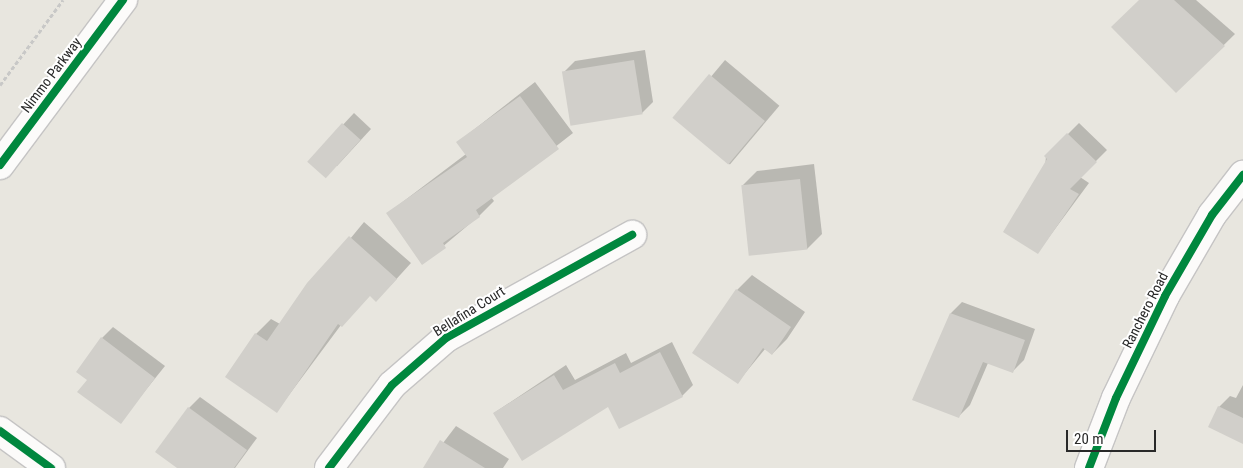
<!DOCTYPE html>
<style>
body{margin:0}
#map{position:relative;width:1243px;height:468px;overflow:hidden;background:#e8e6df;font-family:"Roboto Condensed",sans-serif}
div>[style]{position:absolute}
.shadow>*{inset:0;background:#0003;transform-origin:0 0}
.building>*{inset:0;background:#d1cfca;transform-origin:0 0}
.path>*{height:3px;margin-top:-1.5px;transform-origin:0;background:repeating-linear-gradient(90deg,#c8c8c7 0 4px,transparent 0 6.5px)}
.roads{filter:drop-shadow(1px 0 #c5c4c4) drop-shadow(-1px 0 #c5c4c4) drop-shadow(0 1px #c5c4c4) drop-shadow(0 -1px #c5c4c4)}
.minor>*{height:28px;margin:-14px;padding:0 14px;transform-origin:14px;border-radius:14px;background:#fcfbfa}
.tertiary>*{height:28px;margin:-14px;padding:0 14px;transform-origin:14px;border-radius:14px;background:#fcfbfa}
.cycleway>*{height:8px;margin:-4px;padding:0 4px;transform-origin:4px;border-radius:4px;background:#00873e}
span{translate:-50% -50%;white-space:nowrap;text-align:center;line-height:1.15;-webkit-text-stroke:4px #fff;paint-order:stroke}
.street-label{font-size:14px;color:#292929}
.scale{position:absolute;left:1066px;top:430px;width:90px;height:22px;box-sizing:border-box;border:2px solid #292929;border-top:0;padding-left:6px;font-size:15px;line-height:18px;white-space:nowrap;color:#292929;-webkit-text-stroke:4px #fff;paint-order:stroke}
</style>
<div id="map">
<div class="shadow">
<div style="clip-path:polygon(1140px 0,1196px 0,1235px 34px,1176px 92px)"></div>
<div style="clip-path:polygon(645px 50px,653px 102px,642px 113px,564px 72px,575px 61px)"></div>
<div style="left:725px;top:60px;width:71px;height:77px;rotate:40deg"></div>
<div style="clip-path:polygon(535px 82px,573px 133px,491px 197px,494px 201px,479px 216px,422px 264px,388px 213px,466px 154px,458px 142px)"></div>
<div style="clip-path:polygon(354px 113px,371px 129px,337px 166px,309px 161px)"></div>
<div style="clip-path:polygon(1079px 123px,1107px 150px,1080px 177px,1089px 183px,1038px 252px,1046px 156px)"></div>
<div style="clip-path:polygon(814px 164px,822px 234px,807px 249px,742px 186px,757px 171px)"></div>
<div style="clip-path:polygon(364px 222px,411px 263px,391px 285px,370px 295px,341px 325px,277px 411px,227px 377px,256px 334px,271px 319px,280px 324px)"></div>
<div style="clip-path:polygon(752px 275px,805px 312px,787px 339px,772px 354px,765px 349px,737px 383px,737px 290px)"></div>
<div style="clip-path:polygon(962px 302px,1035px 329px,1024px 360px,1013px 371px,988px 363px,970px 405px,959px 416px,951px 313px)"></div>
<div style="clip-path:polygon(113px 327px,165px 366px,120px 422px,102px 338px)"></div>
<div style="clip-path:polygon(672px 342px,693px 385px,682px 396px,494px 413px,566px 365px,575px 380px,626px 353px,631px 363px)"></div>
<div style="clip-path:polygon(1243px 385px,1243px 442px,1210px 426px,1219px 407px,1230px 396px,1236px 398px)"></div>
<div style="clip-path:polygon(200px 397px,257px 438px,235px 468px,179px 468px,189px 408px)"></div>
<div style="clip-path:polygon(456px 426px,509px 459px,503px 468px,424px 468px)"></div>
</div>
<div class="building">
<div style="clip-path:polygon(1139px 0,1174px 0,1225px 46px,1176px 93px,1111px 27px)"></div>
<div style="left:634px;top:60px;width:55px;height:73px;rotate:81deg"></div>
<div style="left:709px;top:74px;width:73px;height:57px;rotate:40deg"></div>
<div style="clip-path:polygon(520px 96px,559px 149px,476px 210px,480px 217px,443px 243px,446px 248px,422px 265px,386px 213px,467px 157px,456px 142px)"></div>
<div style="left:342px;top:123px;width:25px;height:52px;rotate:42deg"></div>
<div style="clip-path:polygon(1067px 133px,1097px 162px,1070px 189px,1079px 194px,1038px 254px,1003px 232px,1047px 159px,1044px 156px)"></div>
<div style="left:800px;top:179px;width:71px;height:59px;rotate:84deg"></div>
<div style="clip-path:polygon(349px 236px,397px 279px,376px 302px,370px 296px,342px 327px,338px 324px,277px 413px,225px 377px,255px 333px,267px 341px,307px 283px)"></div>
<div style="clip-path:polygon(736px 289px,791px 327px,772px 355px,763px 348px,738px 384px,692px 353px)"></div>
<div style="clip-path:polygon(950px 313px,1025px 340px,1013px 373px,983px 362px,959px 418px,912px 400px)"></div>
<div style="clip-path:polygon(101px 337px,155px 378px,121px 424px,77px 392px,87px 380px,76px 372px)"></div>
<div style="clip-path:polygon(660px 352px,683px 397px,619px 429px,608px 407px,522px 461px,493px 413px,554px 375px,563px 390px,615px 363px,620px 373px)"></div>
<div style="clip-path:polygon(1218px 406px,1243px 418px,1243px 444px,1208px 427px)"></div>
<div style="clip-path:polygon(188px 407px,247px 450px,234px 468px,177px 468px,155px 452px)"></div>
<div style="clip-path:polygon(440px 440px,485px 468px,423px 468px)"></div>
</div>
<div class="path">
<div style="left:0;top:85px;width:106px;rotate:-53.5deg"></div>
</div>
<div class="roads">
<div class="minor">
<div style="left:0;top:431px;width:63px;rotate:36deg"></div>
<div style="left:329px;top:468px;width:104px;rotate:-52.8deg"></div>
<div style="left:392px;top:385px;width:72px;rotate:-41deg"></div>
<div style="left:446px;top:338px;width:213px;rotate:-29deg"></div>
<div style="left:1089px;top:468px;width:75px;rotate:-68.9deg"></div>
<div style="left:1116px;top:398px;width:113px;rotate:-64.3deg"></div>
<div style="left:1165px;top:296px;width:94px;rotate:-59.9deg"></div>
<div style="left:1212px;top:215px;width:51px;rotate:-52.2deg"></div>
</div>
<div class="tertiary">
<div style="left:0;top:165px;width:206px;rotate:-53.3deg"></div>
</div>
</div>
<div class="cycleway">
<div style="left:0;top:165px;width:206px;rotate:-53.3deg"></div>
<div style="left:0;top:431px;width:63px;rotate:36deg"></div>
<div style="left:329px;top:468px;width:104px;rotate:-52.8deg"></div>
<div style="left:392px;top:385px;width:72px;rotate:-41deg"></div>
<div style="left:446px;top:338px;width:213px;rotate:-29deg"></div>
<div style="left:1089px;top:468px;width:75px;rotate:-68.9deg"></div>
<div style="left:1116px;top:398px;width:113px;rotate:-64.3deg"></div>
<div style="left:1165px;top:296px;width:94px;rotate:-59.9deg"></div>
<div style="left:1212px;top:215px;width:51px;rotate:-52.2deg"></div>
</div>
<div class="street-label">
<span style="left:51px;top:75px;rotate:-53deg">Nimmo Parkway</span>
<span style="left:1145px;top:310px;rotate:-63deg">Ranchero Road</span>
<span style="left:469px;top:311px;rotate:-32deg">Bellafina Court</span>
</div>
<div class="scale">20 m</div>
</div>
